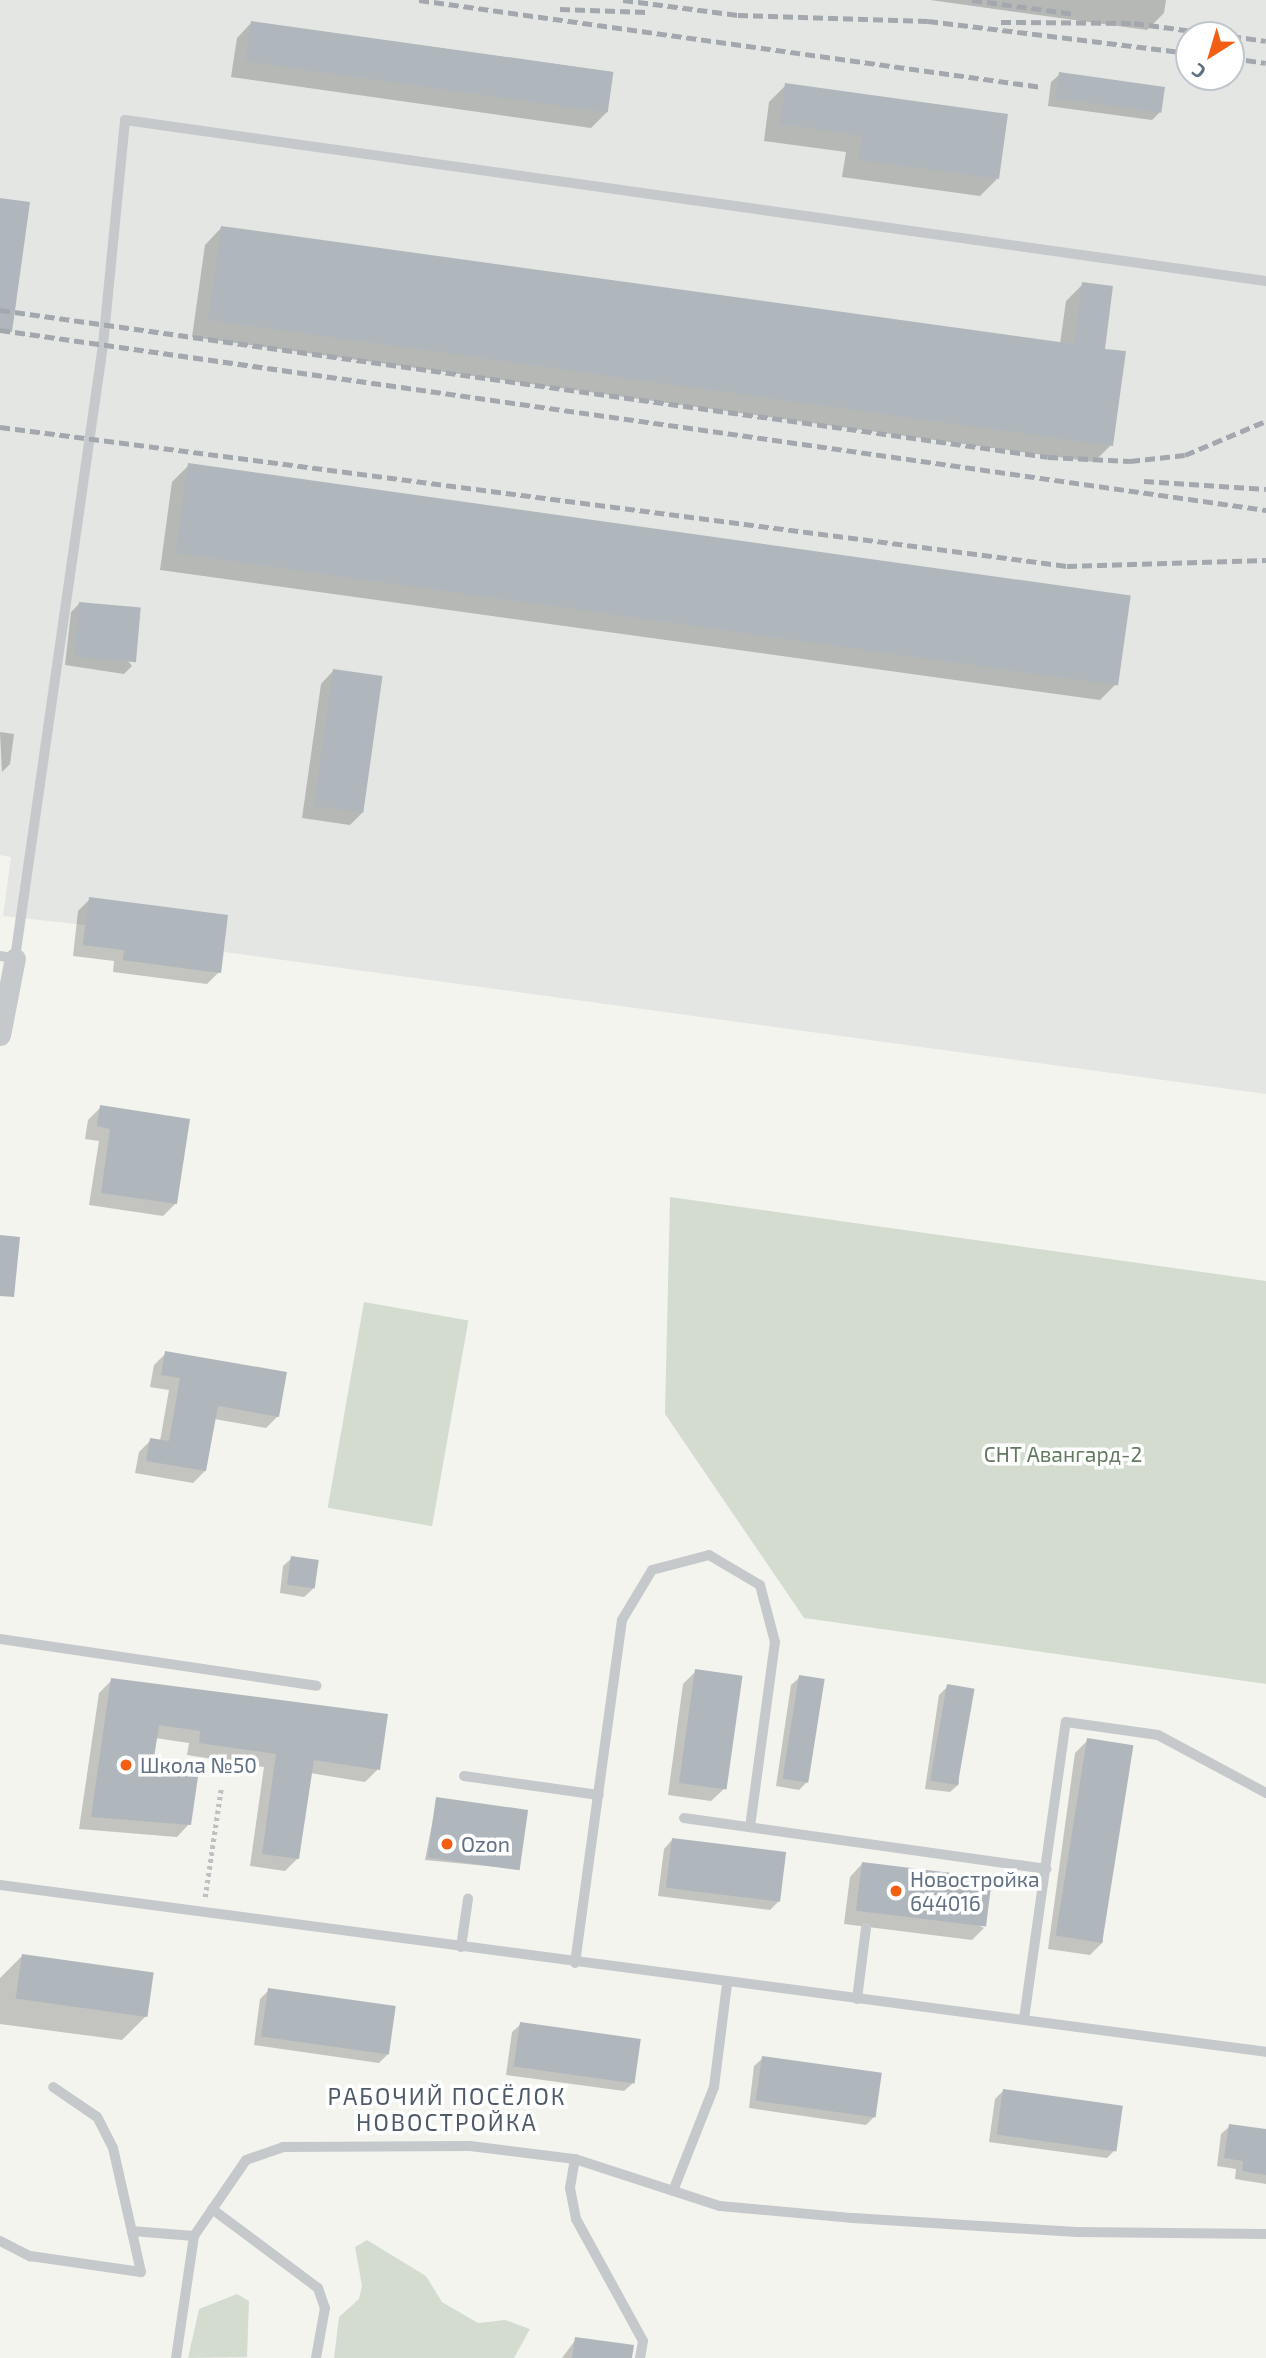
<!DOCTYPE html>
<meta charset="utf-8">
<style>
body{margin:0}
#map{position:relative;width:1266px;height:2358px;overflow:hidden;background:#f4f4ef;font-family:"Exo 2",sans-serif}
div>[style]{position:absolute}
.built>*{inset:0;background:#e4e6e3}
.green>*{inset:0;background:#d4dcd0;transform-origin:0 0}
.shadow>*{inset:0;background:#0003}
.building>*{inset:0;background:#b0b7bc;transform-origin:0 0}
.path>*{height:4.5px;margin-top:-2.25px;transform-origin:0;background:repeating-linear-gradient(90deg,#bfc0c2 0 3.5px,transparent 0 7px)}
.service>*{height:10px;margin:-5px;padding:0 5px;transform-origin:5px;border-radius:5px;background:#c6c9cc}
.minor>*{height:21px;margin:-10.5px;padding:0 10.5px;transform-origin:10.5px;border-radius:10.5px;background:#c6c9cc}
.rail>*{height:5px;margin-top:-2.5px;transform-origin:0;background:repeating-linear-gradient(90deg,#a3a8af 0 10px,transparent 0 15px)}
.dots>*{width:19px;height:19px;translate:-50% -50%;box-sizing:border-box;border:4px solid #fff;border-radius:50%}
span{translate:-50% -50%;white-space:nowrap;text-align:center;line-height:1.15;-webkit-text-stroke:7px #fff;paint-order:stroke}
.park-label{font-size:21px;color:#627a60}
.poi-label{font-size:21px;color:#617083}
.left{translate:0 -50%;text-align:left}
.neighbourhood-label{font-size:23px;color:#4f5a68;letter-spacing:2px}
.north{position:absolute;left:1175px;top:21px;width:70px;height:70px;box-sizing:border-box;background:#fff;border:2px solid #c0c6cd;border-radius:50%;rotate:217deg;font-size:19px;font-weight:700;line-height:28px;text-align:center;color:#617083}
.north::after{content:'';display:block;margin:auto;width:24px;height:32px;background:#f25e12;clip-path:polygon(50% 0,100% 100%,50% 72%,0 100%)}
</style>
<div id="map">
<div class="built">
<div style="clip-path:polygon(evenodd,0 0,1266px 0,1266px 1094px,224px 952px,221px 973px,123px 960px,124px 950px,83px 945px,85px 925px,3px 916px,11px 857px,0 855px,0 0,1189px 35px,1231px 35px,1231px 77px,1189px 77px,1189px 35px)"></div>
</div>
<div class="green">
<div style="clip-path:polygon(670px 1197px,1266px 1281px,1266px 1684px,804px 1618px,665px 1414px)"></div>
<div style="left:364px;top:1302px;width:106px;height:209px;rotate:10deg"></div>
<div style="clip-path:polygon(367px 2240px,426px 2276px,442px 2302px,478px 2323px,505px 2320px,530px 2329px,514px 2358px,334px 2358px,339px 2317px,359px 2299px,362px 2286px,355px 2247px)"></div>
<div style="clip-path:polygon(237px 2294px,249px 2301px,247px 2357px,188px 2358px,199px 2309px)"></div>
</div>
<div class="shadow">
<div style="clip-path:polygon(930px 0,1166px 0,1164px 13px,1147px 30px)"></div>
<div style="clip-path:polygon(252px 22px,612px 72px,606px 113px,591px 128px,231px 77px,237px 38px)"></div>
<div style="clip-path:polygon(1060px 74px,1160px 112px,1152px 120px,1048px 106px,1051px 82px)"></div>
<div style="clip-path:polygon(786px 85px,997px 179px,980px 196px,842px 177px,846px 152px,764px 141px,769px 102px)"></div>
<div style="clip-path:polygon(221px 228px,1060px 344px,1066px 301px,1083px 284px,1103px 350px,1111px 445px,1094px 462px,192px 337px,205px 245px)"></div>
<div style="clip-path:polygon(189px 465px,1117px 683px,1100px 700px,160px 570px,172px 482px)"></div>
<div style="clip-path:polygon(80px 603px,132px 666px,124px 674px,65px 665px,71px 612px)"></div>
<div style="clip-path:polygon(333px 671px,363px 812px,350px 825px,302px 818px,321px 684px)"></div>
<div style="clip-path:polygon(0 732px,14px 734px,10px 764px,2px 772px)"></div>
<div style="clip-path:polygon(90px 899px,219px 972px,207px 984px,113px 972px,114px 961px,73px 956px,78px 911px)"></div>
<div style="clip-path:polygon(101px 1107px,176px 1203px,163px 1216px,89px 1205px,99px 1141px,85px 1139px,88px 1120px)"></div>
<div style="clip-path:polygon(166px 1353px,278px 1416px,266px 1428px,214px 1419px,205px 1471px,193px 1483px,135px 1473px,139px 1452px,151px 1440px,160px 1441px,169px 1390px,150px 1387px,154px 1365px)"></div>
<div style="clip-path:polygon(292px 1558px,313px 1589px,304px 1597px,280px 1593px,283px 1566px)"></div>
<div style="clip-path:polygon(696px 1671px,724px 1789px,711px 1801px,668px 1795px,683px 1684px)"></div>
<div style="clip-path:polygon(800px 1677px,807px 1782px,799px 1790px,776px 1786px,791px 1685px)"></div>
<div style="clip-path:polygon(112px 1680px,378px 1769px,365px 1782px,310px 1773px,298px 1858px,285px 1871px,250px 1866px,264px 1767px,187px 1755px,189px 1743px,155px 1738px,150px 1772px,189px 1824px,177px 1837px,79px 1829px,99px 1693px)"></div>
<div style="clip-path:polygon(948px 1686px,959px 1784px,950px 1792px,925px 1789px,939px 1695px)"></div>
<div style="clip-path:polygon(1088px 1740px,1103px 1942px,1090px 1955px,1048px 1949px,1075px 1753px)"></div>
<div style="clip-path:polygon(437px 1799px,518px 1869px,425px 1860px)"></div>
<div style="clip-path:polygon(672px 1840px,779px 1901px,770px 1910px,658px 1896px,664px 1849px)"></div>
<div style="clip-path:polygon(862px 1864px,984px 1928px,972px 1940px,844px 1924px,850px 1877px)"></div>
<div style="clip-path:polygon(23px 1955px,146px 2016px,122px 2040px,0 2024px,0 1978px)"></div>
<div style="clip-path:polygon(269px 1990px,388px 2054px,379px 2063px,254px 2045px,260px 1999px)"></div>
<div style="clip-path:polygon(521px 2024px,633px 2083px,624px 2091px,506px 2075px,512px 2032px)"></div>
<div style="clip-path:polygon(763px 2058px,875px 2116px,866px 2125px,749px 2108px,754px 2066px)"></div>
<div style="clip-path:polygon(1003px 2091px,1115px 2150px,1107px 2158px,989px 2142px,995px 2099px)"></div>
<div style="clip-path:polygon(1230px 2126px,1266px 2131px,1266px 2184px,1235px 2179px,1236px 2169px,1217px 2166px,1221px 2134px)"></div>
<div style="clip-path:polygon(576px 2339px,618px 2358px,562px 2358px)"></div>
</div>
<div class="building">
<div style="left:251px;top:21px;width:366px;height:41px;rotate:8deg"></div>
<div style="left:1059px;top:72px;width:107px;height:26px;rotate:8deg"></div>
<div style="clip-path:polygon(785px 83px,1008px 114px,999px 179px,858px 160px,862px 136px,780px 124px)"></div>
<div style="clip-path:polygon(0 198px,30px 202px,12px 332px,0 331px)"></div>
<div style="clip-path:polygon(221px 226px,1074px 344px,1082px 282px,1113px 286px,1105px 349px,1126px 351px,1113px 446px,208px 320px)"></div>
<div style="left:188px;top:463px;width:952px;height:91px;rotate:8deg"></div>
<div style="left:79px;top:602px;width:62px;height:55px;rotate:5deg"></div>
<div style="left:333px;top:669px;width:50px;height:138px;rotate:8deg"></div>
<div style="clip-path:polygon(89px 897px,228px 915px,221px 973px,123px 960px,125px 950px,83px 945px)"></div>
<div style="clip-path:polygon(100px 1105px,190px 1119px,177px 1204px,101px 1193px,110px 1129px,97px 1126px)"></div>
<div style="clip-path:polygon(0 1235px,20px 1237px,14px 1297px,0 1296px)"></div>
<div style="clip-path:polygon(165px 1351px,287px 1372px,279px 1417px,218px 1406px,206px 1471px,146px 1461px,150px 1438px,169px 1441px,180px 1378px,161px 1375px)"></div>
<div style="left:291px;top:1556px;width:28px;height:29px;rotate:8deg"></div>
<div style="left:695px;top:1669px;width:48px;height:115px;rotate:8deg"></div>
<div style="left:799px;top:1675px;width:26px;height:105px;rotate:9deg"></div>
<div style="clip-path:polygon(111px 1678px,388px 1714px,380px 1770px,314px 1760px,299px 1859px,262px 1854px,276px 1754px,199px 1743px,200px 1731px,159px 1725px,152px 1771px,198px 1777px,191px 1825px,91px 1817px)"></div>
<div style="left:947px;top:1684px;width:28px;height:98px;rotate:10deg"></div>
<div style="left:1087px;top:1738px;width:47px;height:200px;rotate:9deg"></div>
<div style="left:436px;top:1797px;width:93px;height:61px;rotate:8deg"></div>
<div style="left:672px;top:1838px;width:115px;height:50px;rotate:7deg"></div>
<div style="left:862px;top:1862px;width:131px;height:49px;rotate:7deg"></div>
<div style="left:22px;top:1954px;width:133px;height:45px;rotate:8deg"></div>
<div style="left:268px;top:1988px;width:129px;height:49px;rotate:8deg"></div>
<div style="left:520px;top:2022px;width:122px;height:45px;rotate:8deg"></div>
<div style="left:762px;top:2056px;width:121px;height:45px;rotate:8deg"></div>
<div style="left:1003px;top:2089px;width:121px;height:46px;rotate:8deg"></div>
<div style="clip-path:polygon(1229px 2124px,1266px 2129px,1266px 2175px,1242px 2171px,1243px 2161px,1224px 2158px)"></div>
<div style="clip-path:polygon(575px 2337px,634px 2345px,632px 2358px,572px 2358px)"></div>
</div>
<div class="path">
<div style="left:205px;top:1897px;width:110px;rotate:-81.6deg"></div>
</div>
<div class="service">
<div style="left:0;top:956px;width:15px;rotate:8deg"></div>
<div style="left:15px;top:958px;width:619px;rotate:-81.83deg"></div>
<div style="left:103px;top:345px;width:226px;rotate:-84.4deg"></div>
<div style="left:125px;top:120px;width:1152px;rotate:8.03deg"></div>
<div style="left:0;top:1639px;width:320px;rotate:8.4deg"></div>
<div style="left:464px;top:1776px;width:136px;rotate:8deg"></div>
<div style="left:684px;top:1818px;width:366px;rotate:8deg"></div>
<div style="left:0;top:1885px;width:1277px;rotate:7.51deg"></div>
<div style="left:461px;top:1947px;width:49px;rotate:-81.7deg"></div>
<div style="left:575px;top:1963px;width:346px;rotate:-82.2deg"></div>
<div style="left:622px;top:1620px;width:58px;rotate:-59deg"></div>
<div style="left:652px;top:1570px;width:59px;rotate:-14.7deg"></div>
<div style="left:709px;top:1555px;width:59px;rotate:30.5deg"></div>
<div style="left:760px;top:1585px;width:59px;rotate:75.3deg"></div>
<div style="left:775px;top:1642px;width:187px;rotate:97.7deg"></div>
<div style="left:857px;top:1999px;width:72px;rotate:-82.8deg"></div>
<div style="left:1024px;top:2019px;width:300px;rotate:-82deg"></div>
<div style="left:1066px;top:1722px;width:93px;rotate:8deg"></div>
<div style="left:1158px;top:1735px;width:123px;rotate:28.2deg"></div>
<div style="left:575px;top:2159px;width:29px;rotate:100deg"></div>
<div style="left:570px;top:2188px;width:32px;rotate:79deg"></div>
<div style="left:576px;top:2219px;width:139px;rotate:61.2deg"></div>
<div style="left:643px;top:2341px;width:17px;rotate:100deg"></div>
<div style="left:673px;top:2191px;width:112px;rotate:-68.5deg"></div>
<div style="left:714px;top:2087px;width:104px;rotate:-82.8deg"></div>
<div style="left:212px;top:2209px;width:132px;rotate:36.7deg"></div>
<div style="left:318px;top:2288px;width:21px;rotate:71deg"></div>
<div style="left:325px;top:2308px;width:51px;rotate:100.2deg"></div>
<div style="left:132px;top:2231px;width:62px;rotate:4.6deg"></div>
<div style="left:0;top:2241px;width:34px;rotate:27deg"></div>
<div style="left:30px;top:2256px;width:112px;rotate:8.2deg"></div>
<div style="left:141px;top:2272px;width:127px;rotate:-102.7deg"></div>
<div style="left:113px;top:2148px;width:35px;rotate:-117deg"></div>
<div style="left:97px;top:2117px;width:53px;rotate:-145.7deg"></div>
<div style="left:176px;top:2358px;width:123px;rotate:-81.6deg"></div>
<div style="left:194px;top:2236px;width:92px;rotate:-55.6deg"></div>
<div style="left:246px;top:2160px;width:39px;rotate:-19deg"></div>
<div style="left:283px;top:2147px;width:187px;rotate:-0.3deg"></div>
<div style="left:470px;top:2146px;width:106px;rotate:7.1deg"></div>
<div style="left:575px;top:2159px;width:152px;rotate:18deg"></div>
<div style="left:720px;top:2206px;width:134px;rotate:5.2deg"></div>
<div style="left:853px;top:2218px;width:224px;rotate:3.6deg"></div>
<div style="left:1077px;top:2232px;width:189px;rotate:0.6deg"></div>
</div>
<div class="minor">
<div style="left:0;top:1035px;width:78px;rotate:-79deg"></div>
</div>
<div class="rail">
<div style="left:419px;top:0;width:629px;rotate:7.95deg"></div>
<div style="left:623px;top:0;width:116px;rotate:7.4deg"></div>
<div style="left:738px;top:15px;width:190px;rotate:1.8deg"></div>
<div style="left:928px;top:21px;width:263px;rotate:7deg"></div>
<div style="left:972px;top:0;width:104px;rotate:7.7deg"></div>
<div style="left:560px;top:9px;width:87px;rotate:2deg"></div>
<div style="left:1001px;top:22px;width:133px;rotate:0.4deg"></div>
<div style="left:1134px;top:23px;width:88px;rotate:7.9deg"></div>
<div style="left:1231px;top:36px;width:35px;rotate:8deg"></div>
<div style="left:1231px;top:58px;width:35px;rotate:8deg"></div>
<div style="left:0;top:310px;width:1058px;rotate:7.98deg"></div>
<div style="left:1048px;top:457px;width:82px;rotate:2.8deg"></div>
<div style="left:1130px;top:461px;width:55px;rotate:-6.2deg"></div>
<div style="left:1185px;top:455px;width:88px;rotate:-22.8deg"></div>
<div style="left:0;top:330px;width:1279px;rotate:8.09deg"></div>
<div style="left:0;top:427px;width:1076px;rotate:7.42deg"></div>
<div style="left:1067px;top:566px;width:199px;rotate:-1.7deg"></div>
<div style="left:1144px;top:481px;width:122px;rotate:3.8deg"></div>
</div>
<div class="dots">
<div style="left:126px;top:1765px;background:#f25e12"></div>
<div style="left:447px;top:1844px;background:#f25e12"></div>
<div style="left:896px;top:1891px;background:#f25e12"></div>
</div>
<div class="park-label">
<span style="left:1063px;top:1454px">СНТ Авангард-2</span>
</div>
<div class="poi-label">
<span class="left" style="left:140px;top:1765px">Школа №50</span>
<span class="left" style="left:461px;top:1844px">Ozon</span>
<span class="left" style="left:910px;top:1891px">Новостройка<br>644016</span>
</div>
<div class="neighbourhood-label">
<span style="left:447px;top:2109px">РАБОЧИЙ ПОСЁЛОК<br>НОВОСТРОЙКА</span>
</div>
<div class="north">С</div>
</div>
